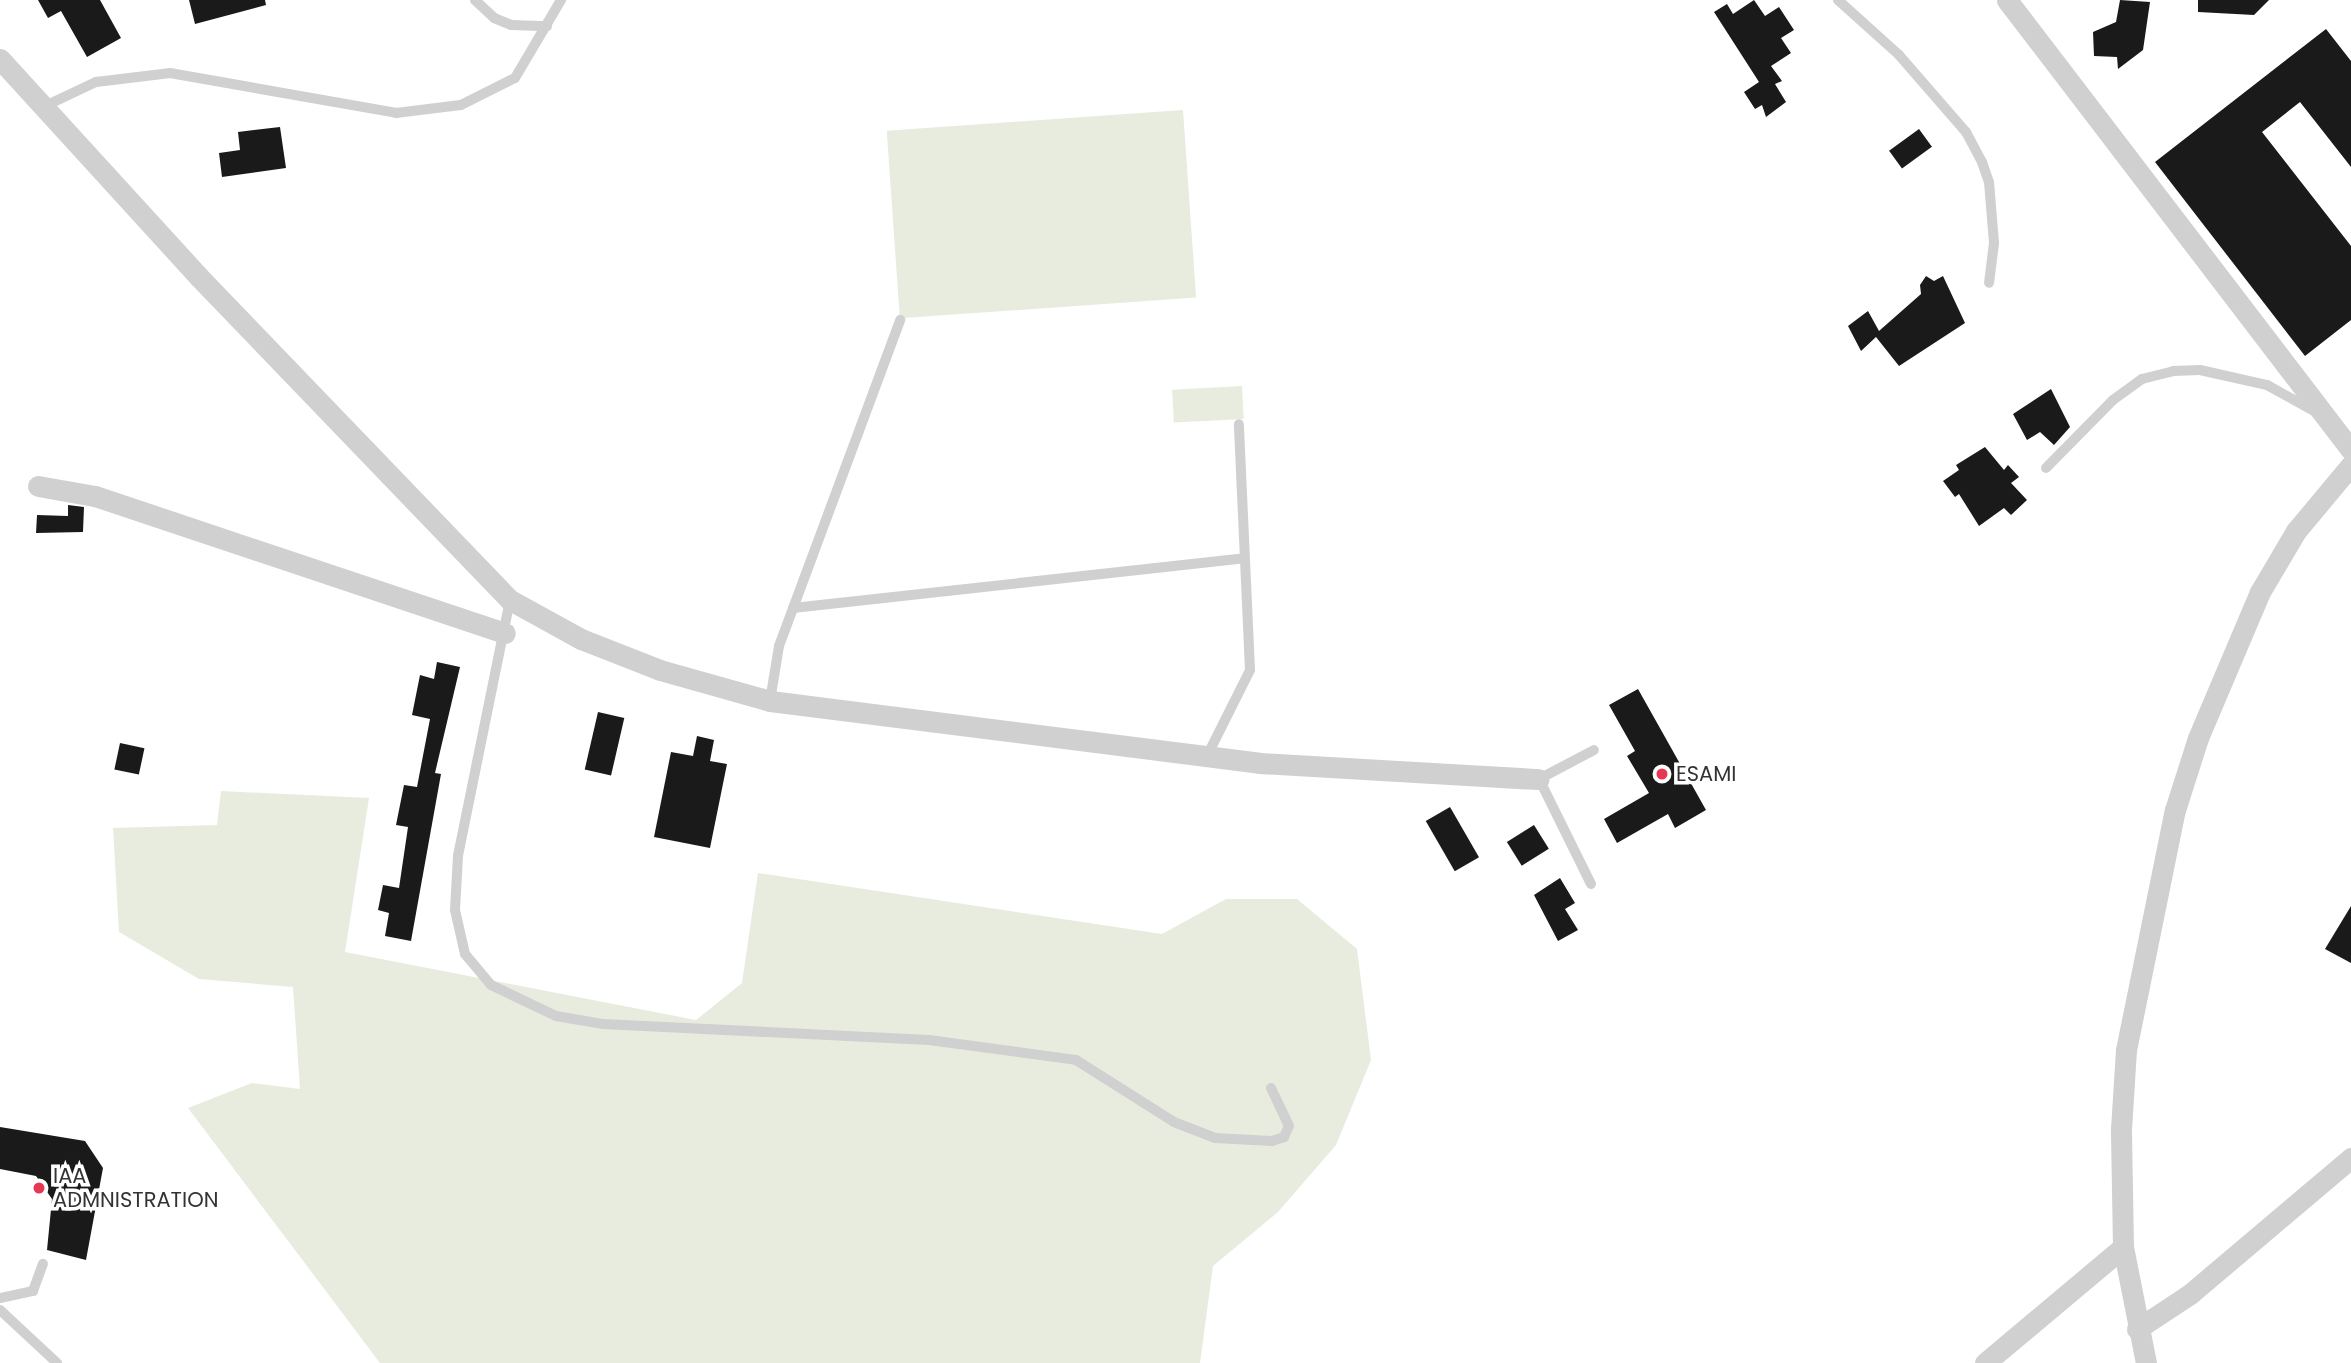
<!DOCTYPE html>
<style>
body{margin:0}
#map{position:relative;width:2351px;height:1363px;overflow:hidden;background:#fff;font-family:Poppins,sans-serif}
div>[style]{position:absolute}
.green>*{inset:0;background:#e7ecde;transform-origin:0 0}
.building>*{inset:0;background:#1a1a1a;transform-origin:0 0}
.service>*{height:10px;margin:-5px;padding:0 5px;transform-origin:5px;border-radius:5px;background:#d0d0d0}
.minor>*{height:21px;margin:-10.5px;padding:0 10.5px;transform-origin:10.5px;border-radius:10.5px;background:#d0d0d0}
.dots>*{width:19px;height:19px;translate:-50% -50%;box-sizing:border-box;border:4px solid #fff;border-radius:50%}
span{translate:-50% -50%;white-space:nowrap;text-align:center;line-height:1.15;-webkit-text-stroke:7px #fff;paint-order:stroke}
.poi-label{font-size:21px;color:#333}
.left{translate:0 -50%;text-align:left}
</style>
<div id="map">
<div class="green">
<div style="left:1183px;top:110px;width:188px;height:297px;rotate:86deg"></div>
<div style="left:1242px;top:386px;width:33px;height:70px;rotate:87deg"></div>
<div style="clip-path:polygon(221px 791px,369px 798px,345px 952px,696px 1020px,742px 983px,758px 873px,1162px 934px,1226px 899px,1297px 899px,1357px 949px,1371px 1060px,1336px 1145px,1278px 1212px,1213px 1266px,1200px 1363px,380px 1363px,188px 1108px,252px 1083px,300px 1089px,293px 987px,199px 979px,119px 932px,113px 828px,217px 825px)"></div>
</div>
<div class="building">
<div style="clip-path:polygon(38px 0,100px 0,121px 38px,87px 57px,61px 11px,48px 18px)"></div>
<div style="clip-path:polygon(189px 0,265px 0,266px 5px,195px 24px)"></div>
<div style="clip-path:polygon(1754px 0,1765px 16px,1779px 7px,1794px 30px,1781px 38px,1791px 53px,1771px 66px,1782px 81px,1775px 84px,1786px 102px,1766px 117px,1762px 105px,1755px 109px,1744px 92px,1759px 82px,1714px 12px,1727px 4px,1733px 14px)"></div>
<div style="clip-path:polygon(2120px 0,2150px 2px,2143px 50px,2118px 69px,2117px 57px,2094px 56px,2093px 32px,2116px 22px)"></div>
<div style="clip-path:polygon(2198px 0,2269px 0,2254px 15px,2198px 12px)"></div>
<div style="clip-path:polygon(2326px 29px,2351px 61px,2351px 167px,2300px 102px,2262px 132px,2351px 246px,2351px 320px,2305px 356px,2155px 162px)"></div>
<div style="clip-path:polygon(280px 127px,286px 168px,222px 177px,219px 153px,240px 150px,238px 132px)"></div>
<div style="left:1919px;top:129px;width:22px;height:37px;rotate:54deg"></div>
<div style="clip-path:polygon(1926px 276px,1934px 281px,1943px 276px,1965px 323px,1899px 366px,1876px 337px,1861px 351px,1848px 326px,1868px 311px,1879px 331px,1921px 294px,1920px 285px)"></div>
<div style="clip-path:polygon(2051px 389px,2070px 427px,2054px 445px,2040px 432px,2027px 440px,2013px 414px)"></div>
<div style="clip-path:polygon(1985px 447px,2004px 470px,2008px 465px,2019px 477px,2011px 483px,2027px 500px,2011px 515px,2004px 508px,1979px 526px,1959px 494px,1955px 497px,1943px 481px,1959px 470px,1956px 465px)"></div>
<div style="clip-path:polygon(68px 505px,84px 507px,83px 532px,36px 533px,37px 515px,68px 516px)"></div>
<div style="clip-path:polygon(437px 662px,460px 667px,435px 773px,441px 774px,411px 941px,385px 936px,389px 913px,378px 910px,383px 885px,399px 888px,408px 827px,396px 825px,404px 785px,417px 787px,430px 719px,412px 715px,420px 675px,434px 679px)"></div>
<div style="clip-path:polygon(1638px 689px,1706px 810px,1675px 828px,1668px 814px,1617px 843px,1604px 819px,1649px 793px,1627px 756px,1635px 751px,1609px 705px)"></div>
<div style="left:598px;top:712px;width:27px;height:59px;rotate:13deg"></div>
<div style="clip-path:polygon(697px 736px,714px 740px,710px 761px,727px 764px,710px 848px,654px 837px,671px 752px,693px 756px)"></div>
<div style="left:120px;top:743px;width:25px;height:27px;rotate:12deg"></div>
<div style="left:1450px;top:807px;width:58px;height:28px;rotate:60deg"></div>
<div style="left:1534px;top:825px;width:28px;height:32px;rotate:58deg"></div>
<div style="clip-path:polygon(1560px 878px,1575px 903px,1565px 909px,1578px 930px,1558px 941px,1534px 895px)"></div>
<div style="clip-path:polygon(2351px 906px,2351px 963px,2325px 949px)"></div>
<div style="clip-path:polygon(0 1127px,85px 1141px,103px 1168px,86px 1260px,47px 1250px,52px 1199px,36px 1176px,0 1169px)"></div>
</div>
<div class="service">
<div style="left:475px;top:0;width:26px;rotate:43deg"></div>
<div style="left:494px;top:18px;width:18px;rotate:22deg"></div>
<div style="left:511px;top:25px;width:36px;rotate:2deg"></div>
<div style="left:1838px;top:0;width:82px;rotate:42deg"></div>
<div style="left:1899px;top:55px;width:102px;rotate:49deg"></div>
<div style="left:1966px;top:132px;width:34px;rotate:62deg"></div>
<div style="left:1982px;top:162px;width:21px;rotate:71deg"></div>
<div style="left:1989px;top:182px;width:61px;rotate:85.3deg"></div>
<div style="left:1994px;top:243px;width:40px;rotate:97.1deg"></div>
<div style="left:43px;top:107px;width:59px;rotate:-25.3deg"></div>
<div style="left:96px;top:82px;width:75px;rotate:-6.9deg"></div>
<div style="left:170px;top:73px;width:230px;rotate:10deg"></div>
<div style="left:396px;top:113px;width:65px;rotate:-7deg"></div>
<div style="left:461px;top:105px;width:60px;rotate:-26.6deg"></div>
<div style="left:515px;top:78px;width:91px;rotate:-59.5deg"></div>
<div style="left:2046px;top:468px;width:95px;rotate:-45.4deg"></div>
<div style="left:2113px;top:400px;width:36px;rotate:-36deg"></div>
<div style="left:2142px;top:379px;width:32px;rotate:-14deg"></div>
<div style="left:2173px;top:371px;width:27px;rotate:-2deg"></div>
<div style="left:2200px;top:370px;width:69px;rotate:12.6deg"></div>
<div style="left:2267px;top:385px;width:56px;rotate:28.9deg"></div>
<div style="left:510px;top:600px;width:261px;rotate:101.5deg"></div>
<div style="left:458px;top:856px;width:54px;rotate:93.2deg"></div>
<div style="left:455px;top:910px;width:45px;rotate:77.2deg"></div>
<div style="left:465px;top:954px;width:40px;rotate:50deg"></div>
<div style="left:491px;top:985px;width:72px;rotate:25.5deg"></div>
<div style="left:556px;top:1016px;width:48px;rotate:9.7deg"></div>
<div style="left:603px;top:1024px;width:326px;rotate:2.8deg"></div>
<div style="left:929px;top:1040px;width:148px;rotate:7.7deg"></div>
<div style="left:1076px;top:1060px;width:116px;rotate:32.3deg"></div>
<div style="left:1174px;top:1122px;width:44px;rotate:21.3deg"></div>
<div style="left:1215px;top:1138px;width:57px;rotate:3deg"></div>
<div style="left:1272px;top:1141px;width:13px;rotate:-18deg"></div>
<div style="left:1284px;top:1137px;width:12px;rotate:-66deg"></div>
<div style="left:1289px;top:1126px;width:42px;rotate:-115.3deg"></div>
<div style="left:793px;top:608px;width:454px;rotate:-6.3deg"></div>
<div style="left:770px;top:701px;width:56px;rotate:-80.7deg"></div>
<div style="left:779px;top:646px;width:348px;rotate:-69.6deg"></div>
<div style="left:1206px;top:758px;width:98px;rotate:-63.4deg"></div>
<div style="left:1250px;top:670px;width:246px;rotate:-92.6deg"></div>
<div style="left:1591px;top:884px;width:117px;rotate:-116.3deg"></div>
<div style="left:1539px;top:779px;width:62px;rotate:-27.8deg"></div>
<div style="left:0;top:1298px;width:34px;rotate:-12deg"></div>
<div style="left:33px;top:1291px;width:29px;rotate:-70deg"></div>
<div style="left:0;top:1310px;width:78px;rotate:42.9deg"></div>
</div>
<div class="minor">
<div style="left:2007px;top:0;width:566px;rotate:52.6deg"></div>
<div style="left:0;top:59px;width:295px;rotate:47.6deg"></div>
<div style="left:199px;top:277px;width:448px;rotate:46.1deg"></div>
<div style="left:510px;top:600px;width:81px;rotate:28.8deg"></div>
<div style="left:581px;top:639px;width:85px;rotate:21.4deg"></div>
<div style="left:660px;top:670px;width:114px;rotate:15.7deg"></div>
<div style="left:770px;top:701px;width:493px;rotate:7.2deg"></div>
<div style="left:1259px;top:763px;width:280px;rotate:3.3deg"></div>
<div style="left:38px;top:486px;width:58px;rotate:10deg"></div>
<div style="left:95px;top:496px;width:432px;rotate:18.5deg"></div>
<div style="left:2137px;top:1329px;width:64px;rotate:-33.4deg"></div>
<div style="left:2190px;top:1294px;width:211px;rotate:-40.2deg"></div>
<div style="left:1985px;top:1363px;width:180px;rotate:-40deg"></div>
<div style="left:2146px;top:1363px;width:118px;rotate:-101.2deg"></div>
<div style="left:2123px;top:1247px;width:118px;rotate:-91deg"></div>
<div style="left:2121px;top:1129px;width:79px;rotate:-86.4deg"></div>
<div style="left:2126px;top:1050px;width:245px;rotate:-78.5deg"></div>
<div style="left:2175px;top:810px;width:76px;rotate:-72.3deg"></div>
<div style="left:2198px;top:738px;width:159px;rotate:-67deg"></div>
<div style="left:2260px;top:592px;width:71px;rotate:-59.5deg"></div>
<div style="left:2296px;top:531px;width:86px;rotate:-50.2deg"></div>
</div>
<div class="dots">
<div style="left:1662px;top:774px;background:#e73753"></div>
<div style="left:39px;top:1188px;background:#e73753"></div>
</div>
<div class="poi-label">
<span class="left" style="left:1676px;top:774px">ESAMI</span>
<span class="left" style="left:53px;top:1188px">IAA<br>ADMNISTRATION</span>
</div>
</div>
